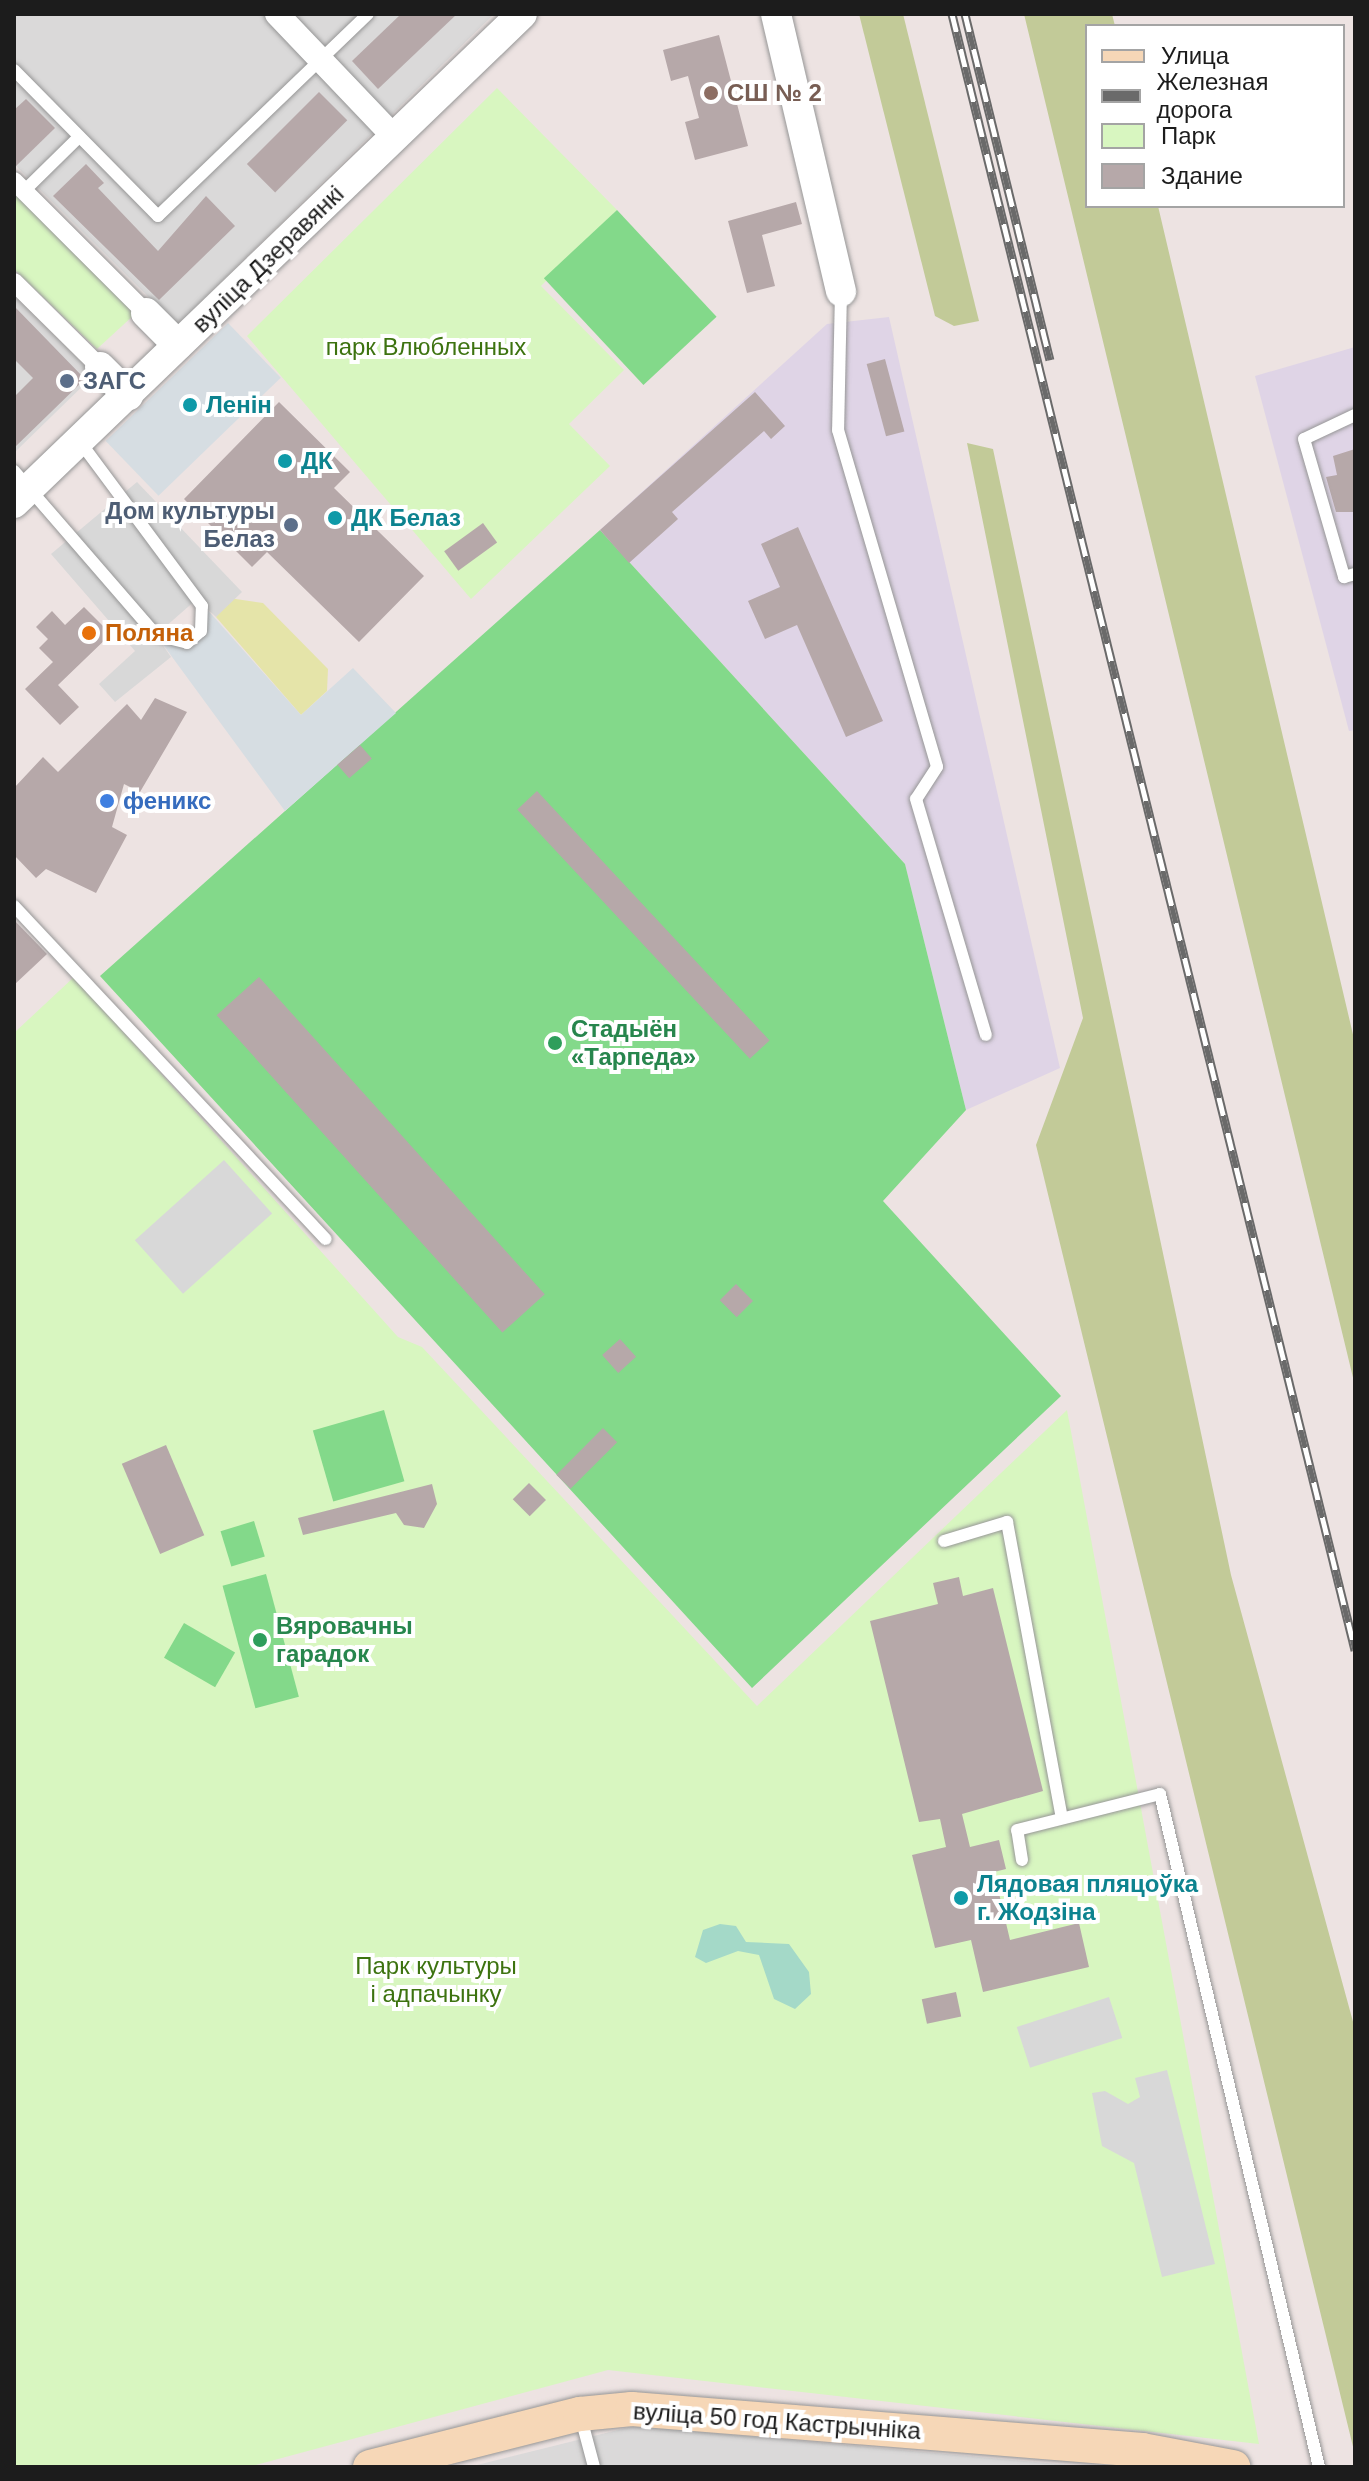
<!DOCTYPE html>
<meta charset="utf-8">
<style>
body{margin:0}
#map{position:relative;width:1369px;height:2481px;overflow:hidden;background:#ede3e2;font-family:Arial,sans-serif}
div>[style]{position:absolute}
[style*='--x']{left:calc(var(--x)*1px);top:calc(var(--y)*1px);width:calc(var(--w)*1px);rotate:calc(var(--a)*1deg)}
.residential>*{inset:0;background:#dad9d9}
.industrial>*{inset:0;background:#dfd4e6}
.grass>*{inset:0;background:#e5e4a9}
.forest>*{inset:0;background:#c2ca98}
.park>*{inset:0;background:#d8f6c0}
.pitch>*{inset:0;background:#83d98a;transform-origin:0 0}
.parking>*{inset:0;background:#d8d8d8;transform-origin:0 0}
.plaza>*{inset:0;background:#d6dde2;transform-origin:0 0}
.water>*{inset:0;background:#a4d9c8}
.building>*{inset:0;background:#b6a8a9;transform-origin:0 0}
.roads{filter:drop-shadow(0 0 2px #969696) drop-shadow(0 0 2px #969696)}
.service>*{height:12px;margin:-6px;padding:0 6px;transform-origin:6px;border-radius:6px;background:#fff}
.pedestrian>*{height:18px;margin:-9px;padding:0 9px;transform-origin:9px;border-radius:9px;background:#fff}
.minor>*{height:24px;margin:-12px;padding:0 12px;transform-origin:12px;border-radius:12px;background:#fff}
.tertiary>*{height:30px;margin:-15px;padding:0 15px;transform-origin:15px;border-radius:15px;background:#fff}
.secondary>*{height:34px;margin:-17px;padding:0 17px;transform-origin:17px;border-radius:17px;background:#f6d7b7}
.rail>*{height:9px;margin-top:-4.5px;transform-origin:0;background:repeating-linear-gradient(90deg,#fff 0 18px,#6a6a6a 0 36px);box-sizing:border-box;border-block:2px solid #6a6a6a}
.dots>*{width:22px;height:22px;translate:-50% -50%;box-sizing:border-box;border:4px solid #fff;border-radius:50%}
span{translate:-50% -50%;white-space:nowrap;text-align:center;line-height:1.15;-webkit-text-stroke:8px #fff;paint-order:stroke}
.education-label{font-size:24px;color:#785e54;font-weight:700}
.left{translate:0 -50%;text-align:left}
.street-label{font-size:24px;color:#1c1c1c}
.park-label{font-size:24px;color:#3d7310}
.service-label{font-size:24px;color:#4e5e75;font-weight:700}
.right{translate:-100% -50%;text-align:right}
.culture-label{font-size:24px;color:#0d838f;font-weight:700}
.food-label{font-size:24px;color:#c56008;font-weight:700}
.shop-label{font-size:24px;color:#366cbe;font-weight:700}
.leisure-label{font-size:24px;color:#27864d;font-weight:700}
.frame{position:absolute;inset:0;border:16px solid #1c1c1c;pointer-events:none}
.legend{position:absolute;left:1085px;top:24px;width:260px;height:184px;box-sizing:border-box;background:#fff;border:2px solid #a4a4a4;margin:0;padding:10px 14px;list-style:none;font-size:24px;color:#1c1c1c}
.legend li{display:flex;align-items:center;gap:16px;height:40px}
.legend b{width:40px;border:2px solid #a4a4a4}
</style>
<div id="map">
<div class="residential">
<div style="clip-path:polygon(14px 14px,494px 14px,177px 325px,14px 164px)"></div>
<div style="clip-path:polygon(14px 296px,94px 375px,14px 453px)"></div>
<div style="clip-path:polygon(634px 2426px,1092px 2467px,469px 2467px)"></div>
</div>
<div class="industrial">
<div style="clip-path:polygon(889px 317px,1060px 1068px,966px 1110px,905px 864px,600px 530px,827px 324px)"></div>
<div style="clip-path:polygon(1355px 347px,1355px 730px,1349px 731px,1255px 376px)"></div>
</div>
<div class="grass">
<div style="clip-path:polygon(229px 598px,263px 603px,328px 669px,327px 691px,301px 715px,216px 617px)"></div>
</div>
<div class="forest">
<div style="clip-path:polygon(859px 14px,903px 14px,979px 321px,954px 326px,935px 316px)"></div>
<div style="clip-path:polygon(1024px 14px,1112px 14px,1115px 26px,1087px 26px,1087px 206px,1158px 206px,1355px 1043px,1355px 1386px)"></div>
<div style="clip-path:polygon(967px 443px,993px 449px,1231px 1575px,1355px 2029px,1355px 2455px,1036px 1145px,1083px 1018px)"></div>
</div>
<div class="park">
<div style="clip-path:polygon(497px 88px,617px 210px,541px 286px,624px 370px,569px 424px,610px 466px,471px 599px,247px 336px)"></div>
<div style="clip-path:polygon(14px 192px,135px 314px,97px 349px,14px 269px)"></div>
<div style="clip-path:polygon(74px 977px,398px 1337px,422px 1347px,757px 1706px,1067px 1410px,1259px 2444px,608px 2370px,248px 2467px,14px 2467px,14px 1033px)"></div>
</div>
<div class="pitch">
<div style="left:617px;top:210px;width:146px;height:100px;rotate:47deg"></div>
<div style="clip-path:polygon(600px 530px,905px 864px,966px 1110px,883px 1201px,1061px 1396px,752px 1688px,100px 976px)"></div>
<div style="left:384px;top:1410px;width:74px;height:74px;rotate:74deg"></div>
<div style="left:254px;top:1521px;width:37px;height:35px;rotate:73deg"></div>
<div style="left:266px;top:1574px;width:127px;height:45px;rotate:75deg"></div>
<div style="left:184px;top:1623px;width:59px;height:40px;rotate:30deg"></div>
</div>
<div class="parking">
<div style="clip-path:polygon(137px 482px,242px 592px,216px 617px,197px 599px,156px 635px,171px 657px,115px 702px,99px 684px,135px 651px,51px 554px)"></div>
<div style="left:224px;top:1160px;width:72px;height:120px;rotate:48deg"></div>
<div style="left:1109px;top:1997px;width:43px;height:97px;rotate:72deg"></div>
<div style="clip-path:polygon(1167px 2070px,1215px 2264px,1162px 2277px,1134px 2163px,1102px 2146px,1092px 2093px,1105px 2091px,1128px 2104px,1140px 2097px,1135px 2078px)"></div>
</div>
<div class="plaza">
<div style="left:228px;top:323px;width:76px;height:170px;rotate:46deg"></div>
<div style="clip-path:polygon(197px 598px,301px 715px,353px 668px,396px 713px,285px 811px,156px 635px,195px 638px)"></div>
</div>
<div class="water">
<div style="clip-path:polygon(720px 1924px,736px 1926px,746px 1942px,789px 1944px,809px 1972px,811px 1994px,795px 2009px,774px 1999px,759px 1955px,738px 1951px,706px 1963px,695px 1957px,703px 1930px)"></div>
</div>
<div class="building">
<div style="clip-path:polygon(401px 14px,457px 14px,378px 89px,352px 61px)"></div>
<div style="clip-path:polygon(719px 35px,748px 146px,695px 160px,685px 122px,699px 118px,688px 76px,671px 81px,663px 50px)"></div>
<div style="left:319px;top:92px;width:40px;height:102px;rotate:45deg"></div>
<div style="clip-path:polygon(26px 99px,55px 128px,14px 168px,14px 110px)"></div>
<div style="clip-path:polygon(86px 164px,104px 183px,98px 188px,158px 251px,206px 196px,235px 226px,159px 300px,53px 196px)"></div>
<div style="clip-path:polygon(796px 202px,802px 224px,762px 235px,775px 286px,747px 293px,728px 221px)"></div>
<div style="clip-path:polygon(14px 306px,85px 379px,14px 448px,14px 397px,33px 378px,14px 359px)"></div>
<div style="left:885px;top:359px;width:75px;height:19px;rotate:75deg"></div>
<div style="clip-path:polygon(755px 392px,785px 426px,771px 439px,764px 431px,672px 512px,678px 519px,629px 563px,600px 530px)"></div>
<div style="clip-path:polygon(279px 402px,350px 472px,334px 488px,424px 576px,359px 642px,267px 552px,252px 567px,184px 499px)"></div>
<div style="clip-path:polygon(1355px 449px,1355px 512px,1336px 512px,1326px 477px,1337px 475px,1333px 456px)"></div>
<div style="left:483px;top:523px;width:24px;height:48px;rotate:54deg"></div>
<div style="clip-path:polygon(798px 527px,883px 721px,846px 737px,797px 625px,765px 639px,748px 601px,780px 587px,761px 544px)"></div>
<div style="clip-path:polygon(84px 607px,111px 634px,58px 685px,79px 707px,60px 725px,25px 689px,53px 662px,39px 648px,48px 639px,36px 627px,52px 611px,65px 625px)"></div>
<div style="clip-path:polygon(155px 698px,187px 712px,140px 792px,124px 784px,112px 827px,127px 835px,96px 893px,46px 869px,36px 878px,14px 855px,14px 788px,43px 757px,58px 772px,127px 704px,141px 720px)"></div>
<div style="left:360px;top:745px;width:18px;height:30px;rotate:49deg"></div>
<div style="left:537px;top:791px;width:341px;height:27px;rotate:47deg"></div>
<div style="clip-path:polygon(14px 920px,47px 954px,14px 985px)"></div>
<div style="left:259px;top:977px;width:427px;height:57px;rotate:48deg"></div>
<div style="left:736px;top:1284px;width:24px;height:23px;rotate:45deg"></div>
<div style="left:620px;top:1339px;width:24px;height:24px;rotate:48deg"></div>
<div style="left:603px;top:1428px;width:20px;height:66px;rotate:45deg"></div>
<div style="left:166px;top:1445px;width:98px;height:48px;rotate:67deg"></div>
<div style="left:529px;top:1483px;width:24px;height:23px;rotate:45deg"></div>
<div style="clip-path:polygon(432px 1484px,437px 1504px,424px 1528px,404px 1525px,396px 1513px,303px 1535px,298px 1518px)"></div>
<div style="clip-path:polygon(959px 1577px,963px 1596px,993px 1588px,1043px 1791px,962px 1814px,970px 1847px,999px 1840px,1006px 1869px,994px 1872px,1010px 1940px,1079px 1923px,1089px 1967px,983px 1992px,971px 1940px,935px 1948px,912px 1855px,946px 1847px,940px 1819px,919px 1822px,870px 1621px,938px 1604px,933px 1583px)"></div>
<div style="left:956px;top:1992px;width:25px;height:35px;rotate:78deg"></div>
</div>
<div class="roads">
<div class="service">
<div style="--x:14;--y:70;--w:205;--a:45.4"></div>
<div style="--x:158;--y:216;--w:291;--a:-43.9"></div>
<div style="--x:24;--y:191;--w:77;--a:-44.5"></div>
<div style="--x:841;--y:291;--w:139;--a:91.2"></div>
<div style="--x:838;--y:430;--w:351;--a:73.6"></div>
<div style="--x:937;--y:767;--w:38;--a:123"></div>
<div style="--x:916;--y:799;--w:246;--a:73.5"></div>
<div style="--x:1355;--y:415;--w:56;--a:154.8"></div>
<div style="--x:1304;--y:439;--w:144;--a:73.8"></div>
<div style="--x:1344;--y:577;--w:11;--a:-15"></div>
<div style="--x:14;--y:471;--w:217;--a:49.1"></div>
<div style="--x:156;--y:635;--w:32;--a:14"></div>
<div style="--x:187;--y:643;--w:18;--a:-41"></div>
<div style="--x:201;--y:631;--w:25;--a:-88"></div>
<div style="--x:202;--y:606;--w:204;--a:-126.6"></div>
<div style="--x:14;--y:906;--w:456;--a:46.9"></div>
<div style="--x:944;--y:1541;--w:66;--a:-16.8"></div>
<div style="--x:1007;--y:1522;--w:301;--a:79.5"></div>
<div style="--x:1022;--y:1860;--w:30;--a:-99"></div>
<div style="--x:1017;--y:1830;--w:147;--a:-14.1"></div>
<div style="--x:1160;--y:1794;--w:692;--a:76.71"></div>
<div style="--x:581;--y:2418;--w:51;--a:75.1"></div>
</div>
<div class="pedestrian">
<div style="--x:14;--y:181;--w:187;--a:45"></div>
<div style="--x:14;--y:282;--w:121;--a:44.7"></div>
</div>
<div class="minor">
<div style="--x:277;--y:14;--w:171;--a:46.4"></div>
</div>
<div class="tertiary">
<div style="--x:776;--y:14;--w:285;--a:76.8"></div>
<div style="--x:146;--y:313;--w:45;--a:45"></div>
<div style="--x:100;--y:367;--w:40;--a:45"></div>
<div style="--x:14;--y:503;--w:705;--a:-43.91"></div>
</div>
<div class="secondary">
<div style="--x:370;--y:2467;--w:217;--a:-14.2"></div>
<div style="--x:580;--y:2414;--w:52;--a:-5.5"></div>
<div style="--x:632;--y:2409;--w:512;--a:4.6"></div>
<div style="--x:1142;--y:2450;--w:93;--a:10.6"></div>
</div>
</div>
<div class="rail">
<div style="--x:952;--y:14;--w:1685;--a:76.16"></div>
<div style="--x:965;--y:14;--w:356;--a:76.2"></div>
</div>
<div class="dots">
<div style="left:711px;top:93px;background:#8d6e63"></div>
<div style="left:67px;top:381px;background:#5c6f8a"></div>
<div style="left:190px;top:405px;background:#0f9aa8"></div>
<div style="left:285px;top:461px;background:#0f9aa8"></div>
<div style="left:335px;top:518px;background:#0f9aa8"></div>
<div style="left:291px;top:525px;background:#5c6f8a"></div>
<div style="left:89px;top:633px;background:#e8710a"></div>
<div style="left:107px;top:801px;background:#3f7fe0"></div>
<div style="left:555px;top:1043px;background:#2e9e5b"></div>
<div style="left:260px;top:1640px;background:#2e9e5b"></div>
<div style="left:961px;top:1898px;background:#0f9aa8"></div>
</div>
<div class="education-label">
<span class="left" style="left:727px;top:93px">СШ № 2</span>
</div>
<div class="street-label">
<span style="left:268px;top:259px;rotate:-44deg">вуліца Дзеравянкі</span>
<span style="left:777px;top:2421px;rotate:4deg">вуліца 50 год Кастрычніка</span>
</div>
<div class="park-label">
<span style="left:426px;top:347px">парк Влюбленных</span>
<span style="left:436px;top:1980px">Парк культуры<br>і адпачынку</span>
</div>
<div class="service-label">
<span class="left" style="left:83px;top:381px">ЗАГС</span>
<span class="right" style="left:275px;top:525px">Дом культуры<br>Белаз</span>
</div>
<div class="culture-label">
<span class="left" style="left:206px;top:405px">Ленін</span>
<span class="left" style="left:301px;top:461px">ДК</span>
<span class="left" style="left:351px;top:518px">ДК Белаз</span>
<span class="left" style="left:977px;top:1898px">Лядовая пляцоўка<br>г. Жодзіна</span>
</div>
<div class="food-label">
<span class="left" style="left:105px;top:633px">Поляна</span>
</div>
<div class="shop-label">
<span class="left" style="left:123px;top:801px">феникс</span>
</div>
<div class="leisure-label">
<span class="left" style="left:571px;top:1043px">Стадыён<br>«Тарпеда»</span>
<span class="left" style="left:276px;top:1640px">Вяровачны<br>гарадок</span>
</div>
<div class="frame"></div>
<ul class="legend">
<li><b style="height:10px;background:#f6d7b7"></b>Улица</li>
<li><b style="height:10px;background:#6a6a6a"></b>Железная дорога</li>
<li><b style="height:22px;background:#d8f6c0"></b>Парк</li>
<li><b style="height:22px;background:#b6a8a9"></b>Здание</li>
</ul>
</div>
